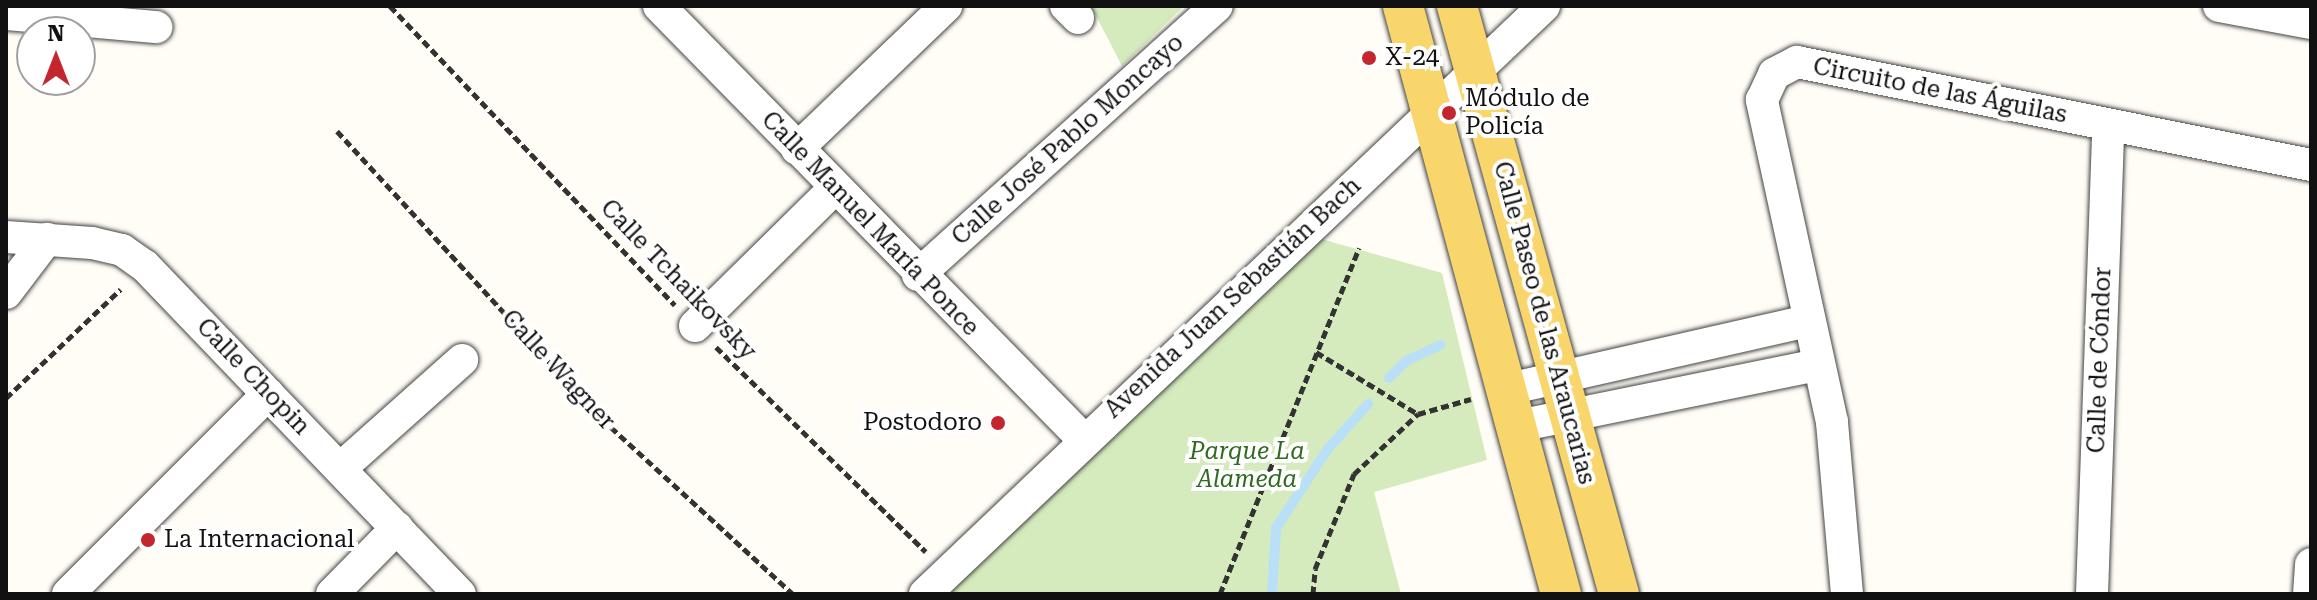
<!DOCTYPE html>
<meta charset="utf-8">
<style>
body{margin:0}
#map{position:relative;width:2317px;height:600px;overflow:hidden;background:#fffdf5;font-family:"Roboto Serif",serif}
div>[style]{position:absolute}
[style*='--x']{left:calc(var(--x)*1px);top:calc(var(--y)*1px);width:calc(var(--w)*1px);rotate:calc(var(--a)*1deg)}
.green>*{inset:0;background:#d5ebbd}
.stream>*{height:10px;margin:-5px;padding:0 5px;transform-origin:5px;border-radius:5px;background:#b9e0f7}
.path>*{height:5px;margin-top:-2.5px;transform-origin:0;background:repeating-linear-gradient(90deg,#333 0 8px,transparent 0 12px)}
.roads{filter:drop-shadow(0 0 2px #444) drop-shadow(0 0 2px #444)}
.minor>*{height:32px;margin:-16px;padding:0 16px;transform-origin:16px;border-radius:16px;background:#fff}
.major>*{height:40px;margin:-20px;padding:0 20px;transform-origin:20px;border-radius:20px;background:#f9d66b}
.dots>*{width:22px;height:22px;translate:-50% -50%;box-sizing:border-box;border:4px solid #fff;border-radius:50%}
span{translate:-50% -50%;white-space:nowrap;text-align:center;line-height:1.15;-webkit-text-stroke:8px #fff;paint-order:stroke}
.poi-label{font-size:24px;color:#111}
.left{translate:0 -50%;text-align:left}
.right{translate:-100% -50%;text-align:right}
.street-label{font-size:24px;color:#111}
.park-label{font-size:24px;color:#2f6b1f;font-style:italic}
.frame{position:absolute;inset:0;border:8px solid #111;pointer-events:none}
.north{position:absolute;left:16px;top:16px;width:80px;height:80px;box-sizing:border-box;background:#fff;border:2px solid #a0a0a0;border-radius:50%;rotate:0deg;font-size:22px;font-weight:700;line-height:32px;text-align:center;color:#111}
.north::after{content:'';display:block;margin:auto;width:28px;height:36px;background:#c4262e;clip-path:polygon(50% 0,100% 100%,50% 72%,0 100%)}
</style>
<div id="map">
<div class="green">
<div style="clip-path:polygon(1091px 6px,1184px 6px,1122px 66px)"></div>
<div style="clip-path:polygon(1307px 235px,1442px 273px,1487px 460px,1374px 492px,1401px 594px,946px 594px)"></div>
</div>
<div class="stream">
<div style="--x:1389;--y:378;--w:24;--a:-45"></div>
<div style="--x:1406;--y:361;--w:38;--a:-25"></div>
<div style="--x:1272;--y:594;--w:66;--a:-86.5"></div>
<div style="--x:1276;--y:528;--w:93;--a:-56.8"></div>
<div style="--x:1327;--y:450;--w:62;--a:-48.3"></div>
</div>
<div class="path">
<div style="--x:390;--y:6;--w:413;--a:46.4"></div>
<div style="--x:337;--y:131;--w:391;--a:47.4"></div>
<div style="--x:602;--y:419;--w:259;--a:42.5"></div>
<div style="--x:716;--y:347;--w:293;--a:44.3"></div>
<div style="--x:1316;--y:352;--w:119;--a:31.3"></div>
<div style="--x:6;--y:398;--w:158;--a:-43.5"></div>
<div style="--x:1220;--y:594;--w:373;--a:-68.1"></div>
<div style="--x:1313;--y:594;--w:25;--a:-85"></div>
<div style="--x:1315;--y:569;--w:103;--a:-67.7"></div>
<div style="--x:1354;--y:474;--w:88;--a:-43.2"></div>
<div style="--x:1418;--y:414;--w:55;--a:-15.8"></div>
</div>
<div class="roads">
<div class="minor">
<div style="--x:659;--y:6;--w:606;--a:45.6"></div>
<div style="--x:1066;--y:6;--w:17;--a:45"></div>
<div style="--x:2219;--y:6;--w:94;--a:10.5"></div>
<div style="--x:6;--y:14;--w:151;--a:5"></div>
<div style="--x:797;--y:149;--w:207;--a:-43.8"></div>
<div style="--x:6;--y:237;--w:86;--a:4"></div>
<div style="--x:92;--y:243;--w:31;--a:13"></div>
<div style="--x:122;--y:250;--w:28;--a:35"></div>
<div style="--x:145;--y:266;--w:455;--a:46.2"></div>
<div style="--x:918;--y:275;--w:402;--a:-42"></div>
<div style="--x:6;--y:293;--w:68;--a:-52.8"></div>
<div style="--x:695;--y:326;--w:197;--a:-44.6"></div>
<div style="--x:1504;--y:390;--w:312;--a:-12.8"></div>
<div style="--x:1513;--y:427;--w:310;--a:-11.5"></div>
<div style="--x:342;--y:467;--w:161;--a:-41.7"></div>
<div style="--x:68;--y:594;--w:283;--a:-45"></div>
<div style="--x:332;--y:594;--w:93;--a:-45.4"></div>
<div style="--x:925;--y:594;--w:854;--a:-43.53"></div>
<div style="--x:1847;--y:594;--w:173;--a:-95"></div>
<div style="--x:1832;--y:422;--w:330;--a:-102.3"></div>
<div style="--x:1762;--y:100;--w:29;--a:-65"></div>
<div style="--x:1774;--y:74;--w:26;--a:-28"></div>
<div style="--x:1797;--y:62;--w:524;--a:11.33"></div>
<div style="--x:2092;--y:594;--w:469;--a:-88"></div>
<div style="--x:2309;--y:594;--w:30;--a:-86"></div>
</div>
<div class="major">
<div style="--x:1403;--y:6;--w:609;--a:74.96"></div>
<div style="--x:1457;--y:6;--w:610;--a:74.6"></div>
</div>
</div>
<div class="dots">
<div style="left:1369px;top:58px;background:#c4262e"></div>
<div style="left:1449px;top:113px;background:#c4262e"></div>
<div style="left:998px;top:423px;background:#c4262e"></div>
<div style="left:148px;top:540px;background:#c4262e"></div>
</div>
<div class="poi-label">
<span class="left" style="left:1385px;top:58px">X-24</span>
<span class="left" style="left:1465px;top:113px">Módulo de<br>Policía</span>
<span class="right" style="left:982px;top:423px">Postodoro</span>
<span class="left" style="left:164px;top:540px">La Internacional</span>
</div>
<div class="street-label">
<span style="left:1940px;top:91px;rotate:11deg">Circuito de las Águilas</span>
<span style="left:1068px;top:140px;rotate:-42deg">Calle José Pablo Moncayo</span>
<span style="left:870px;top:224px;rotate:46deg">Calle Manuel María Ponce</span>
<span style="left:678px;top:280px;rotate:46deg">Calle Tchaikovsky</span>
<span style="left:1233px;top:298px;rotate:-43deg">Avenida Juan Sebastián Bach</span>
<span style="left:1544px;top:323px;rotate:75deg">Calle Paseo de las Araucarias</span>
<span style="left:2100px;top:360px;rotate:-88deg">Calle de Cóndor</span>
<span style="left:558px;top:370px;rotate:47deg">Calle Wagner</span>
<span style="left:253px;top:377px;rotate:46deg">Calle Chopin</span>
</div>
<div class="park-label">
<span style="left:1247px;top:466px">Parque La<br>Alameda</span>
</div>
<div class="frame"></div>
<div class="north">N</div>
</div>
